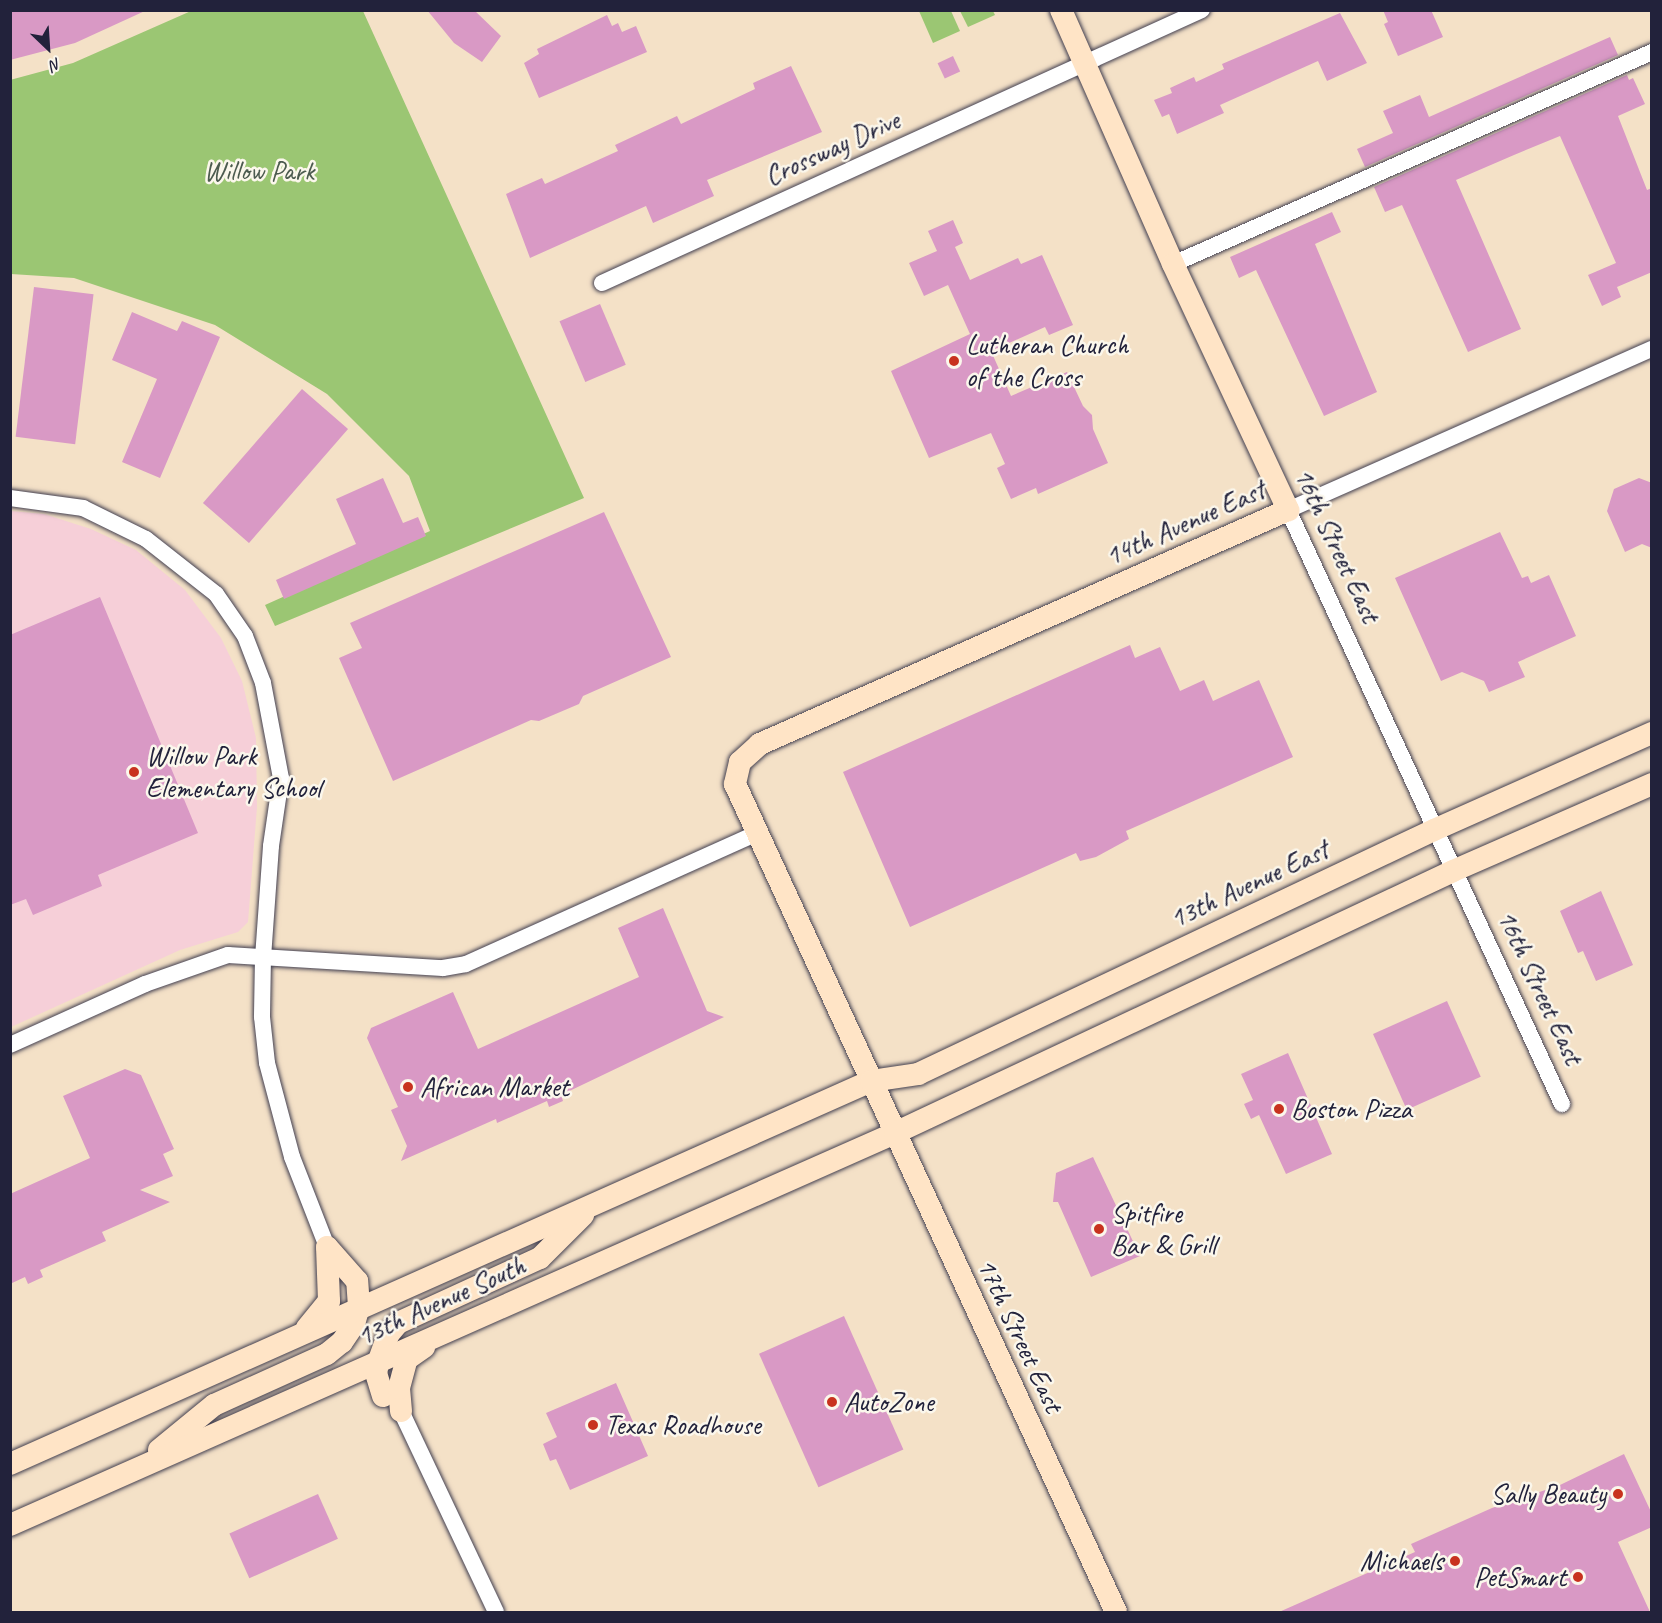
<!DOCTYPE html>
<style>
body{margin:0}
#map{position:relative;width:1662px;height:1623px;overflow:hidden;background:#f4e1c7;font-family:Caveat,sans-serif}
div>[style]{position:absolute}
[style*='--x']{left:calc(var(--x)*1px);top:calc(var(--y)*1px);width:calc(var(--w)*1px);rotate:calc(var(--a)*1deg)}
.built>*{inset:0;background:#f6cfd8}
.green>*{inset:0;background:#9bc673}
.building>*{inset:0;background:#d999c5;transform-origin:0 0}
.roads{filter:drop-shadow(0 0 2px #423f50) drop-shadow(0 0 2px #423f50)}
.street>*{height:16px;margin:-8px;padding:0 8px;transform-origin:8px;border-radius:8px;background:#fff}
.secondary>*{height:22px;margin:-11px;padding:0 11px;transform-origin:11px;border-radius:11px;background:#ffe4c6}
.dots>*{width:16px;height:16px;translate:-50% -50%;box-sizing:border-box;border:3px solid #fbf7ec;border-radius:50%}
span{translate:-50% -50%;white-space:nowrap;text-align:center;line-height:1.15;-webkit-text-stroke:5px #fbf7ec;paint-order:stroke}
.street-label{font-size:28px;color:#22223b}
.park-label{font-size:28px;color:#4c5b4f}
.poi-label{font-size:28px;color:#22223b}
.left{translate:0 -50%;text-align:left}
.right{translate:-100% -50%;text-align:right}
.frame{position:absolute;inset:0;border:12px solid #22223b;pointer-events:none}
.north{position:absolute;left:18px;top:18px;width:60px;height:60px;-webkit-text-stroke:4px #fbf7ec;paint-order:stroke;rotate:155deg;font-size:16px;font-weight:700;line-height:24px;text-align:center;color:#22223b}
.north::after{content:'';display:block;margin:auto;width:21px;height:27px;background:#22223b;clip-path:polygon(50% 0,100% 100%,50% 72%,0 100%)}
</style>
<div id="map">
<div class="built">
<div style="clip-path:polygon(11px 511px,44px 514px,91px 529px,136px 550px,185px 590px,221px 638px,242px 681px,256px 738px,257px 807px,248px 922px,238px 932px,180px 950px,11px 1027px)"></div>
</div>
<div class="green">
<div style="clip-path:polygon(191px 11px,363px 11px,584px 498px,275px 626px,265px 605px,430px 531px,409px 476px,327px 394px,215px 325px,74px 278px,11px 274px,10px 80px,73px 63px)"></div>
<div style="clip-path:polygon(919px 11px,951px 11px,960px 31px,933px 43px)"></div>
<div style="clip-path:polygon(960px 11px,993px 11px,995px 15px,968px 27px)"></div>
</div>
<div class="building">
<div style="clip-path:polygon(10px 10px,147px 10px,75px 43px,10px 60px)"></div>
<div style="clip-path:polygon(427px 10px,474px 10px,501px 36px,482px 62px,454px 43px)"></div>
<div style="clip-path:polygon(1383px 10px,1431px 10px,1443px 37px,1398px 56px,1384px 24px,1388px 22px)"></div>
<div style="clip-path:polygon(1340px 13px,1367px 63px,1327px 81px,1318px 61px,1220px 105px,1224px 113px,1177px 134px,1169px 114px,1162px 117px,1154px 100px,1172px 93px,1170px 88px,1194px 77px,1196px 82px,1224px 69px,1222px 64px)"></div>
<div style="clip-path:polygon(607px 15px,612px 26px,618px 23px,622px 32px,636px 26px,647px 52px,539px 98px,524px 63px,539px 54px,537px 49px)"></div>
<div style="clip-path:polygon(1610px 37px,1618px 55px,1365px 167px,1357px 149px,1393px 133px,1383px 111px,1420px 95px,1429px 117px)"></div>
<div style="left:953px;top:56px;width:17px;height:17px;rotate:65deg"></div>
<div style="clip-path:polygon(791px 66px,822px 132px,707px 180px,714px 196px,653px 223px,646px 206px,530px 258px,506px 194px,542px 178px,545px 184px,618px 151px,615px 145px,677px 116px,681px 124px,755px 89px,753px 83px)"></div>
<div style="clip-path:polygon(1627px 75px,1629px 80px,1633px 78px,1645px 104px,1618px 116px,1647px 190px,1652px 188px,1652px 272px,1617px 287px,1621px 297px,1602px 306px,1588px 275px,1616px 263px,1560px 136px,1514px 155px,1456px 180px,1521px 329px,1468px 352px,1402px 205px,1385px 212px,1374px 187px)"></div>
<div style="clip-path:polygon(1332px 212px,1341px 232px,1315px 244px,1377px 392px,1324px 416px,1256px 270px,1239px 278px,1230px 257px)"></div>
<div style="clip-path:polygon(953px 220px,963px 243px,955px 247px,970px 280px,1018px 258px,1021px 264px,1042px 255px,1073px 325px,1049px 335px,1045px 327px,991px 351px,1011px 396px,1067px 372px,1083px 406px,1092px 415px,1093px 429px,1108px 463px,1038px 494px,1036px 488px,1011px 499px,997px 468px,1005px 464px,991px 433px,929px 458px,891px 371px,970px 334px,948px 285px,924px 296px,909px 263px,937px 251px,928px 231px)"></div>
<div style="left:34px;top:287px;width:60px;height:151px;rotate:7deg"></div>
<div style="left:600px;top:304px;width:66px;height:44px;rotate:67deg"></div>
<div style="clip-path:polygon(132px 312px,177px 331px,182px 321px,220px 337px,160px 478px,122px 462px,157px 379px,112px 360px)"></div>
<div style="left:302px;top:389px;width:61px;height:151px;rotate:41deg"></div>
<div style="clip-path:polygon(383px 478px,403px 523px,418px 517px,426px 536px,284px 599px,276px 580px,356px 544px,336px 499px)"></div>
<div style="clip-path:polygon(1639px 478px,1652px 483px,1652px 548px,1642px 544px,1625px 552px,1607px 511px,1614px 489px)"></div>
<div style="clip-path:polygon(604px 512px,671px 657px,583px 696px,579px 704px,539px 721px,531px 720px,393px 781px,339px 658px,362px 648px,350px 623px)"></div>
<div style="clip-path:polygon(1500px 532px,1522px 578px,1528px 576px,1531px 583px,1549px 575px,1576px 636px,1518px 662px,1525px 677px,1489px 692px,1484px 681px,1462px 672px,1441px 681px,1395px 578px)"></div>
<div style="clip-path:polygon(100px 597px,198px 833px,98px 875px,102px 886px,33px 915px,26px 899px,10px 905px,10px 635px)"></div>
<div style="clip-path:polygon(1130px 645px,1135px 658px,1160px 647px,1180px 691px,1204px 680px,1213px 701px,1259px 680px,1293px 757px,1126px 831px,1129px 839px,1096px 857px,1080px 861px,1076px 853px,910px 927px,843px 772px)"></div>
<div style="clip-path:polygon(1601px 891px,1633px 965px,1596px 981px,1583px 951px,1578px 953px,1560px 911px)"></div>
<div style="clip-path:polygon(663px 908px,707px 1011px,724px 1017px,561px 1095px,563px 1101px,549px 1107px,547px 1101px,497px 1123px,496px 1119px,401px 1161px,407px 1146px,391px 1110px,398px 1107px,367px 1038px,371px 1028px,453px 992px,478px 1049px,639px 977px,618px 928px)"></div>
<div style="left:1447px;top:1001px;width:83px;height:81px;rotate:66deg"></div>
<div style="clip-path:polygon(1288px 1053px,1332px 1154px,1286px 1174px,1259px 1115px,1251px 1119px,1244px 1104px,1253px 1100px,1241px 1074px)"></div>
<div style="clip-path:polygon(125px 1069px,141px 1075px,174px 1149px,163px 1154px,173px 1176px,140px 1190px,170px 1202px,102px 1232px,106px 1241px,40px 1270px,43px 1277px,28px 1284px,25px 1277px,10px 1284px,10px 1194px,90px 1158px,63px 1096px)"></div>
<div style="clip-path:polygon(1093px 1157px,1140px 1256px,1091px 1277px,1058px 1202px,1053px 1202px,1056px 1173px)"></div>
<div style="left:844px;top:1316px;width:146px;height:93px;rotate:66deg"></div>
<div style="clip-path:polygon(616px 1383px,648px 1456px,570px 1490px,556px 1459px,550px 1461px,543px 1444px,557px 1437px,546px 1413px)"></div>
<div style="clip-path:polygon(1624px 1454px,1652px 1514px,1652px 1527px,1618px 1542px,1650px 1612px,1279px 1612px,1415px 1552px,1411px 1544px,1492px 1508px,1560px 1485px)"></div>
<div style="left:318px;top:1494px;width:49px;height:97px;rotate:66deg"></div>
</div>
<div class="roads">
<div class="street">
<div style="--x:1173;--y:264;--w:524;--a:-23.87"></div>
<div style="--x:602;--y:283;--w:659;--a:-24.47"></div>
<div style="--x:10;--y:498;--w:74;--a:7.8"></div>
<div style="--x:83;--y:508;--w:70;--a:26.2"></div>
<div style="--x:146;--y:539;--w:89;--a:38.2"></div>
<div style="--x:216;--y:594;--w:51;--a:55.4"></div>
<div style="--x:245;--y:636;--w:50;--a:69"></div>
<div style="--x:263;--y:683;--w:97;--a:79.3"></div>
<div style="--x:281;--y:778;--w:69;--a:98.4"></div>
<div style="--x:271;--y:846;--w:111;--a:94.1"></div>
<div style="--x:263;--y:957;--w:60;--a:91"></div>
<div style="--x:262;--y:1017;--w:46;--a:83.8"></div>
<div style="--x:267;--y:1063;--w:97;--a:75.1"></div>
<div style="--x:292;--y:1157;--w:97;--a:68.7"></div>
<div style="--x:10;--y:1045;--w:148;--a:-24.3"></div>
<div style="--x:145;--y:984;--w:88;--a:-19.3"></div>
<div style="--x:228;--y:955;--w:215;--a:3.5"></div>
<div style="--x:443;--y:968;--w:23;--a:-10"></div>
<div style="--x:466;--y:964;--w:317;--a:-24.2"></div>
<div style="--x:1562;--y:1104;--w:654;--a:-114.76"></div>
<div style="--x:1288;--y:510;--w:398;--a:-23.9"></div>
<div style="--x:401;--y:1411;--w:222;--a:64.7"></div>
</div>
<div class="secondary">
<div style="--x:1061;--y:10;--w:278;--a:66.2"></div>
<div style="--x:1173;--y:264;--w:272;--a:64.9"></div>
<div style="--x:1288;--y:510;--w:578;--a:156.1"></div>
<div style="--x:760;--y:744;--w:27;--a:138"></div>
<div style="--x:740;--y:762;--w:23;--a:103"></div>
<div style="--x:735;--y:784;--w:911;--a:65.29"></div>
<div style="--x:307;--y:1328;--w:35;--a:-51"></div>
<div style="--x:329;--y:1301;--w:54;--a:-92.1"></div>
<div style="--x:383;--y:1396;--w:24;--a:-107"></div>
<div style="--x:376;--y:1373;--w:13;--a:-77"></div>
<div style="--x:379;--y:1360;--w:27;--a:-70"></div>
<div style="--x:388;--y:1335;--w:16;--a:-50"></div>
<div style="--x:398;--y:1323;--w:156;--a:-24.6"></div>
<div style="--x:540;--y:1258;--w:61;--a:-45"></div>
<div style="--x:401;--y:1411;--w:23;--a:-95"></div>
<div style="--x:399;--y:1388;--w:30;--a:-75"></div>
<div style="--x:407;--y:1359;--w:21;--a:-35"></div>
<div style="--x:159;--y:1450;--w:71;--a:-39.3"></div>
<div style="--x:214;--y:1405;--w:124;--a:-24.3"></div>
<div style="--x:327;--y:1354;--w:19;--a:-39"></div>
<div style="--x:342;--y:1342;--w:22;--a:-56"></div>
<div style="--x:354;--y:1324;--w:18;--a:-74"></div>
<div style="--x:359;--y:1307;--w:26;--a:-94"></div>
<div style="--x:357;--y:1281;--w:45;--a:-131.4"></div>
<div style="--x:10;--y:1464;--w:942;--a:-23.98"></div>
<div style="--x:871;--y:1081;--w:48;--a:-8.5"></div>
<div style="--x:918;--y:1074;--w:571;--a:-25.31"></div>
<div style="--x:1434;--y:830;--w:239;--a:-24"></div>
<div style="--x:10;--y:1525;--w:968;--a:-23.89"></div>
<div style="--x:895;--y:1133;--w:616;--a:-25.15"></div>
<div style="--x:1453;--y:871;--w:217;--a:-23.6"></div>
</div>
</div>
<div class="dots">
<div style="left:954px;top:361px;background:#c8321e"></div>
<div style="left:134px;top:772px;background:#c8321e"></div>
<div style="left:408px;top:1087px;background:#c8321e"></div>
<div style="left:1279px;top:1109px;background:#c8321e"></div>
<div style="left:1099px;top:1229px;background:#c8321e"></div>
<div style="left:832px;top:1402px;background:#c8321e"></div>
<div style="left:593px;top:1425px;background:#c8321e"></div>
<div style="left:1618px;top:1494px;background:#c8321e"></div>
<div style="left:1455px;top:1561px;background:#c8321e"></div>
<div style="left:1578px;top:1577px;background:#c8321e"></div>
</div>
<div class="street-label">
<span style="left:832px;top:148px;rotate:-24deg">Crossway Drive</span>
<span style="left:1185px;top:523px;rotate:-24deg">14th Avenue East</span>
<span style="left:1337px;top:545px;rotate:65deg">16th Street East</span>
<span style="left:1249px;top:884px;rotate:-25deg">13th Avenue East</span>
<span style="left:1540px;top:987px;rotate:65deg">16th Street East</span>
<span style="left:441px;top:1301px;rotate:-24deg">13th Avenue South</span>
<span style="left:1020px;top:1335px;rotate:65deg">17th Street East</span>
</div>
<div class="park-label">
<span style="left:259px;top:171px">Willow Park</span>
</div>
<div class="poi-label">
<span class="left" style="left:966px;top:361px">Lutheran Church<br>of the Cross</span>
<span class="left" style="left:146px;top:772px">Willow Park<br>Elementary School</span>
<span class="left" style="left:420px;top:1087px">African Market</span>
<span class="left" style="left:1291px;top:1109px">Boston Pizza</span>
<span class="left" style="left:1111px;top:1229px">Spitfire<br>Bar &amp; Grill</span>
<span class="left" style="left:844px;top:1402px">AutoZone</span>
<span class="left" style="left:605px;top:1425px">Texas Roadhouse</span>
<span class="right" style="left:1606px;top:1494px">Sally Beauty</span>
<span class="right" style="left:1443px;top:1561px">Michaels</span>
<span class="right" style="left:1566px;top:1577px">PetSmart</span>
</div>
<div class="frame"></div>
<div class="north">N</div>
</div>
